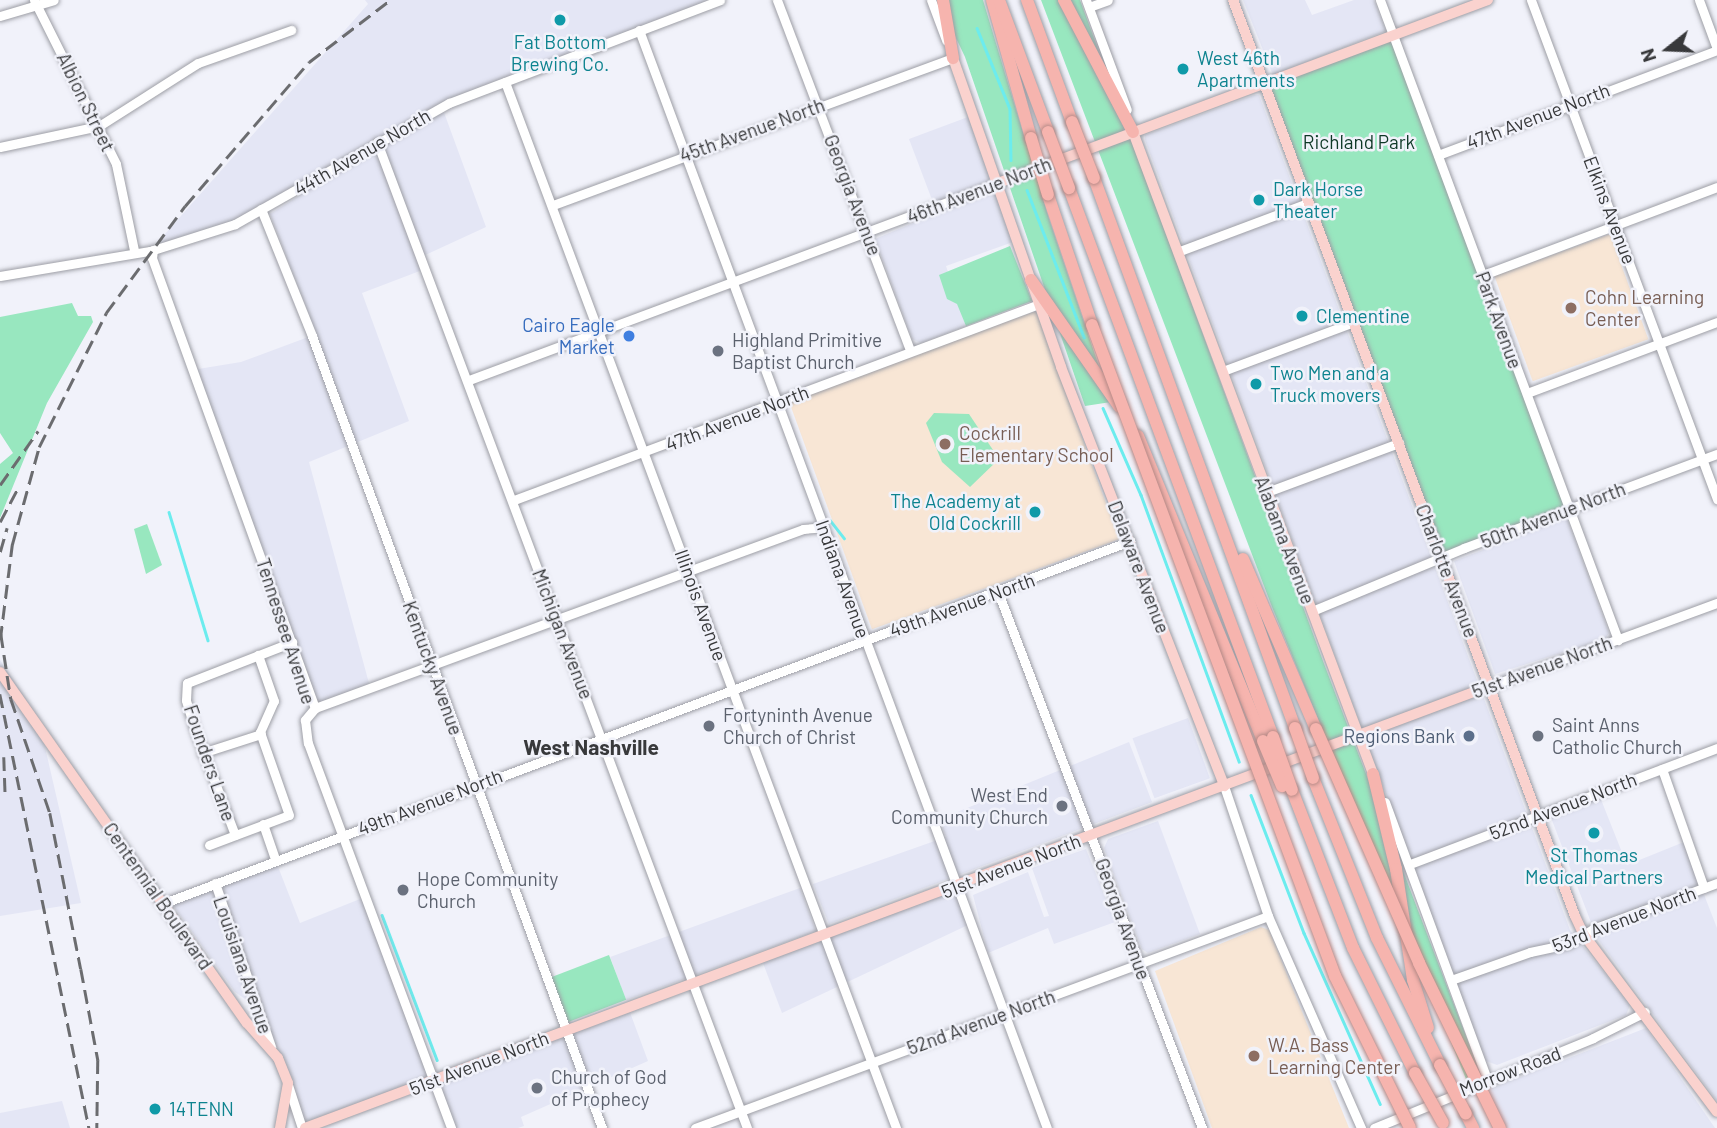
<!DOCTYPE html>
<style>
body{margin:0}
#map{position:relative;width:1717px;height:1128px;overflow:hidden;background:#f1f2fa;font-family:Barlow,sans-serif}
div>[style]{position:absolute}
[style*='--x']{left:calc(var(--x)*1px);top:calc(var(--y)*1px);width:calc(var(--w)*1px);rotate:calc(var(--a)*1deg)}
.built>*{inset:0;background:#e4e6f5;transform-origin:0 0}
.education>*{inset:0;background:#f8e6d5;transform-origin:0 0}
.green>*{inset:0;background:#98e7bf;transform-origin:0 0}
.stream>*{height:2.5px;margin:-1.25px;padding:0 1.25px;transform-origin:1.25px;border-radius:1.25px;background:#6cecee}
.roads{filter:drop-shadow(0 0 2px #9d9ea5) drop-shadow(0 0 2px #9d9ea5)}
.minor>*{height:9px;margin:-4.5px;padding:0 4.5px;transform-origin:4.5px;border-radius:4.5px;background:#fff}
.major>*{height:10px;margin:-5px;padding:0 5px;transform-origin:5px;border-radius:5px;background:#fad2ce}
.highway>*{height:12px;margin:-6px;padding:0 6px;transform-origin:6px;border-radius:6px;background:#f6b4ae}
.rail>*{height:2.5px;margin-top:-1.25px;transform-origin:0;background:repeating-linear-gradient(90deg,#6b6c6f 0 14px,transparent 0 21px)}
.bridges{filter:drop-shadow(0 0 2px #b48986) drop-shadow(0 0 2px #b48986)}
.highway-bridge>*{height:12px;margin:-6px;padding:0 6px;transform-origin:6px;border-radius:6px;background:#f6b4ae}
.dots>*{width:19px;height:19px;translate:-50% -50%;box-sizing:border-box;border:4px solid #f1f2fa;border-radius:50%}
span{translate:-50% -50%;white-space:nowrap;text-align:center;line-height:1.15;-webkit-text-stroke:5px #f1f2fa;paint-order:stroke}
.culture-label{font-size:19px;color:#0d838f}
.left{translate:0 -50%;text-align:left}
.right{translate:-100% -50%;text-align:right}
.street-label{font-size:19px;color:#38393b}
.park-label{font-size:19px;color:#0e3826}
.education-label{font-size:19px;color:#785e54}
.shop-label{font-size:19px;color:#366cbe}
.worship-label{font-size:19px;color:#5b616d}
.service-label{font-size:19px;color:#4e5e75}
.neighbourhood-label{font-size:21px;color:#38393b;font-weight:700}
.north{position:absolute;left:1633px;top:14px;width:70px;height:70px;-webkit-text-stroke:5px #f1f2fa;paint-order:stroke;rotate:252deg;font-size:19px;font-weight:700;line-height:28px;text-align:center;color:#38393b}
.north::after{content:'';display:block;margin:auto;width:24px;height:32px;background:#38393b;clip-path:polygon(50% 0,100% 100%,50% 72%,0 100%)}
</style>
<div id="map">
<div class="built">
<div style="clip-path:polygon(365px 0,707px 0,708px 4px,442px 107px,486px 227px,421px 257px,425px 269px,362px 293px,409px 421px,309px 462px,370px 687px,315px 708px,192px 370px,241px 362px,311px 336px,309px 315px,270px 214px,420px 120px,235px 224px,150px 251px,368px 4px)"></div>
<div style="clip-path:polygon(1243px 0,1305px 0,1312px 15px,1354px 0,1374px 0,1386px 31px,1273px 75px)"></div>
<div style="clip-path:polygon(1254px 95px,1259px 95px,1570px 930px,1630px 1005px,1626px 1015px,1497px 1065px,1486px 1061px,1476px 1038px,1145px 140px,1145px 135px)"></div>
<div style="clip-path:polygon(968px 117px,1013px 242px,946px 266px,966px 326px,921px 343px,912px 339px,875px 239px,937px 213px,909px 139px)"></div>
<div style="clip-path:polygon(1567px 518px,1609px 633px,1605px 639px,1495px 674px,1454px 561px)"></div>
<div style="clip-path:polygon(0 660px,38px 717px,81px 903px,0 916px)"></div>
<div style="left:1188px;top:718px;width:64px;height:59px;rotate:70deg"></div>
<div style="clip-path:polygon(1129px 742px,1152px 802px,829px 924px,813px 884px,946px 837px,940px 819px)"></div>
<div style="clip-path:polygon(1600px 797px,1627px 865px,1684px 842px,1700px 885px,1592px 925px,1550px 815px)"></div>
<div style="clip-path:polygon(1158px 821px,1200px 934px,1148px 953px,1142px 949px,1104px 848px,1108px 839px)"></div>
<div style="clip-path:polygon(1086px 849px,1115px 922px,1054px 944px,1048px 928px,988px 953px,973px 895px,1028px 872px,1044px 917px,1049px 916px,1032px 868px)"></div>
<div style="clip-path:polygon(275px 859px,300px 923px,365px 897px,433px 1081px,628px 1007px,648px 1061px,521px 1117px,524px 1126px,518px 1128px,451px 1128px,433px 1081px,302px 1126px,254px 1005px,235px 992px,173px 905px)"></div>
<div style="clip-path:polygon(956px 887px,970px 924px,782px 1013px,761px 958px)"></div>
<div style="left:800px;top:888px;width:46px;height:202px;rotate:70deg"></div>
<div style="clip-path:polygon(1703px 892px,1717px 928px,1717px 1101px,1597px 938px,1597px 933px)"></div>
<div style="clip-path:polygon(1646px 1028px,1715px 1128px,1507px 1128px,1487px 1090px)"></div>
<div style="clip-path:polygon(62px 1101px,70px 1128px,0 1128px,0 1113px)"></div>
</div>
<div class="education">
<div style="left:1610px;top:234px;width:112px;height:123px;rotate:70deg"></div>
<div style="left:1036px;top:311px;width:243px;height:263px;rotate:70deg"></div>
<div style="clip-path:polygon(1261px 927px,1269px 930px,1349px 1128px,1212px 1128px,1155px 971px)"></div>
</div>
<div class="green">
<div style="clip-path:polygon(938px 0,983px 0,1049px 219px,1111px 402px,1085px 406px,965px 57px)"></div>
<div style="clip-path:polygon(1041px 0,1080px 0,1323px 661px,1477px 1065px,1466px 1079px,1272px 607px)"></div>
<div style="left:1394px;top:36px;width:504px;height:139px;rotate:70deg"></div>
<div style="clip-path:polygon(1010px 246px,1032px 301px,966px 326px,957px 304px,947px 299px,939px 275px)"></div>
<div style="clip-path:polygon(72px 303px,78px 316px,91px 316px,93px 322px,47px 403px,0 518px,0 464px,13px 453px,0 433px,0 317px)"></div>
<div style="clip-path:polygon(934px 413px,969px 414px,999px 459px,970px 487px,942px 462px,926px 423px)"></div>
<div style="clip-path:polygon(147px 524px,162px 565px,146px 574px,134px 529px)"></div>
<div style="left:609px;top:955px;width:48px;height:62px;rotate:69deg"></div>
</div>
<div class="stream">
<div style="--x:977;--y:28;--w:87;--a:67.8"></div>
<div style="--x:1010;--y:109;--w:51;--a:88.9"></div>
<div style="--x:1027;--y:190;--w:158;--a:68.8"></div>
<div style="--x:1103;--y:408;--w:95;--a:66.4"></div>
<div style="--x:1141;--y:495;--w:284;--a:69.8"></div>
<div style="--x:169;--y:512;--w:134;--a:73.1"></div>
<div style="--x:830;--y:520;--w:23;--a:52"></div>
<div style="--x:1251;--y:795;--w:148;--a:69"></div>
<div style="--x:1304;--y:933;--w:187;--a:66"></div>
<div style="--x:382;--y:915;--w:155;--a:69.2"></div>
</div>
<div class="roads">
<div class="minor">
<div style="--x:34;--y:0;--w:183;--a:63.4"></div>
<div style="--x:116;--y:164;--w:88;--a:78.2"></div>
<div style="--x:777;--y:0;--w:375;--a:69.2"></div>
<div style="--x:931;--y:0;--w:43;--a:69.4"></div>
<div style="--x:1086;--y:0;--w:117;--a:69.6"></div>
<div style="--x:1380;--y:0;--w:683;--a:69.6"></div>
<div style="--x:1531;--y:0;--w:533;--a:69.56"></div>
<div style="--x:1699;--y:0;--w:52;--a:69.8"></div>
<div style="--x:1089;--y:7;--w:20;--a:-20"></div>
<div style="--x:0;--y:16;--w:56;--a:-16.5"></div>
<div style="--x:639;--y:30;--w:1171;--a:69.62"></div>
<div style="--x:505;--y:82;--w:1117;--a:69.5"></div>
<div style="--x:377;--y:142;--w:1053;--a:69.43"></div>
<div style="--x:0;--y:147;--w:101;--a:-12"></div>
<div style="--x:99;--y:126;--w:117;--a:-32.5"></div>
<div style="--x:198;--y:63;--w:99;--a:-19.5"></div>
<div style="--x:1438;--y:155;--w:298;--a:-20.6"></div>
<div style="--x:553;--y:205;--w:426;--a:-20.2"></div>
<div style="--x:953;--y:58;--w:5;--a:-112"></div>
<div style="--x:261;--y:209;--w:137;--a:68.1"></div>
<div style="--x:312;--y:336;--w:843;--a:69.89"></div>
<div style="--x:153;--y:250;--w:8;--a:97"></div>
<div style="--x:152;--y:258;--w:479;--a:70.1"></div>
<div style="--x:1180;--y:251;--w:137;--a:-20.6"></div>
<div style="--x:1483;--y:275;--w:250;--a:-20.6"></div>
<div style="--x:0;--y:276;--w:152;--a:-9.5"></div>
<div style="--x:150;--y:251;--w:89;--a:-17.6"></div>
<div style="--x:235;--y:224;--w:246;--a:-29.5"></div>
<div style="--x:449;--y:103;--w:290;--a:-20.8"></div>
<div style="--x:1223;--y:371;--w:140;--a:-20.5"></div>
<div style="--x:469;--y:380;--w:564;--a:-20.43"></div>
<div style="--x:1527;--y:393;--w:203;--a:-20.5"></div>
<div style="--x:1267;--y:492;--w:141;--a:-20.4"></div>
<div style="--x:514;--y:500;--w:560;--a:-20.47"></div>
<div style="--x:998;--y:592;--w:574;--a:69.16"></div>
<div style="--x:1312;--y:611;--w:165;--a:-22.5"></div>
<div style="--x:1464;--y:548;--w:270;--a:-20.4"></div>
<div style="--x:1490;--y:686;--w:242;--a:-20.1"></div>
<div style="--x:315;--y:708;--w:520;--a:-20.14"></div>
<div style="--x:803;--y:529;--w:21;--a:-5"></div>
<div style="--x:315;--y:708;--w:16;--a:130"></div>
<div style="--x:305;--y:720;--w:23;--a:83"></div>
<div style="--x:308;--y:743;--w:411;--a:69.6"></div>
<div style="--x:202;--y:753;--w:62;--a:-17.9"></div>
<div style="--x:1662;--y:769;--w:126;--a:70.6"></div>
<div style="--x:1224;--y:786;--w:137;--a:71.3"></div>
<div style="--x:1268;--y:916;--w:232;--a:66.3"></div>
<div style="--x:1385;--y:802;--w:295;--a:69.8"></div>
<div style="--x:263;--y:824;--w:37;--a:71"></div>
<div style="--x:235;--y:835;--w:112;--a:-110.9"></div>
<div style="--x:195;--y:730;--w:31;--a:-107"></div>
<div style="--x:186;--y:700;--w:17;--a:-87"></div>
<div style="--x:187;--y:683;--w:113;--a:-21.3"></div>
<div style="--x:209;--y:845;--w:85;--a:-20.6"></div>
<div style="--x:289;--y:815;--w:88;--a:-109.3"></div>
<div style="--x:260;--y:732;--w:34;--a:-66"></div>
<div style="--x:274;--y:701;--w:49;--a:-109.2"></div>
<div style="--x:1410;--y:864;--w:328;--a:-20.7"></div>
<div style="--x:215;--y:883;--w:173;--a:71.1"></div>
<div style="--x:164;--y:903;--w:1032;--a:-20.54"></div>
<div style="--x:1451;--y:980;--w:84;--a:-19.5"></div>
<div style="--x:1530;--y:952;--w:39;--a:-12"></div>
<div style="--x:1568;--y:944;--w:29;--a:-31"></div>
<div style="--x:1593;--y:929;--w:132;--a:-20.4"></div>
<div style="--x:288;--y:1085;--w:45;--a:72"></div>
<div style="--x:695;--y:1128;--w:611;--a:-20.3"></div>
<div style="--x:1374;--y:1128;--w:237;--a:-22.3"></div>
<div style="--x:1593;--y:1038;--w:58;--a:-26.6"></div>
</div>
<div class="major">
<div style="--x:1233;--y:0;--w:978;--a:69.53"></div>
<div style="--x:1575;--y:916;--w:21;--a:65"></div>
<div style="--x:1584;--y:935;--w:221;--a:53.1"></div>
<div style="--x:953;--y:58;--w:327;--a:70.7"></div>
<div style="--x:1061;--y:367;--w:450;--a:68.7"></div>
<div style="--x:1133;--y:132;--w:685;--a:69.5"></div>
<div style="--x:998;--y:183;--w:523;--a:-20.48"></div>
<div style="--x:0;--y:672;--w:429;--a:54.9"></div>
<div style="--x:247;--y:1023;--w:47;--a:48.5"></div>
<div style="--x:278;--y:1058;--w:27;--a:68"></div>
<div style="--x:288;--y:1083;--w:46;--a:100.1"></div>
<div style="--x:305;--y:1128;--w:1265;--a:-20.46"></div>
</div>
<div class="highway">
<div style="--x:943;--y:0;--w:59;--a:80.2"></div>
<div style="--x:992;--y:0;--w:143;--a:74.2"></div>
<div style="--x:999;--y:0;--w:141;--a:69.6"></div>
<div style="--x:1027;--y:0;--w:130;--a:69.8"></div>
<div style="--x:1064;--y:0;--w:149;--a:62.4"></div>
<div style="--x:1094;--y:178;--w:586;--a:69.92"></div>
<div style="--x:1069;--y:188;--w:586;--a:69.62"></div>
<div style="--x:1048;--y:195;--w:137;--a:71.3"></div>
<div style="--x:1031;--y:280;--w:154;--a:55.1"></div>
<div style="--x:1138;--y:436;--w:330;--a:67.7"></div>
<div style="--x:1243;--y:559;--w:185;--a:66.8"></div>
<div style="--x:1373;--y:774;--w:98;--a:76.4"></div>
<div style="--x:1396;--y:869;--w:112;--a:81.3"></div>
<div style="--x:1413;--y:980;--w:50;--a:72.6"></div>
<div style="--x:1313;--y:778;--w:172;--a:68.2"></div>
<div style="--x:1377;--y:938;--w:142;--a:63.6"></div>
<div style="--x:1292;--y:790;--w:169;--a:68.9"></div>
<div style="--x:1353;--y:948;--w:140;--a:63.6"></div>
<div style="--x:1466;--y:1114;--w:16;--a:63"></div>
</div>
</div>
<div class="rail">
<div style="--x:0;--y:485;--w:66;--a:-54.9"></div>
<div style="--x:0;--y:522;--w:41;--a:-62.2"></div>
<div style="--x:0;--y:552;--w:25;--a:-74"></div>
<div style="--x:1;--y:634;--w:66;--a:81.3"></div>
<div style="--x:11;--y:699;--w:120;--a:71.1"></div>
<div style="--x:50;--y:813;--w:159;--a:78.8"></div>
<div style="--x:81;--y:969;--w:93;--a:79.4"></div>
<div style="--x:98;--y:1060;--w:68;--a:90.8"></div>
<div style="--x:0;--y:640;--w:96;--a:-82.8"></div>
<div style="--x:12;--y:545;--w:102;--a:-74.6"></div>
<div style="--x:39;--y:447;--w:150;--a:-63.4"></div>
<div style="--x:106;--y:313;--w:133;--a:-53.6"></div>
<div style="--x:185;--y:206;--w:190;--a:-49.3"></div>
<div style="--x:309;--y:62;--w:102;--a:-37.4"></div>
<div style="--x:0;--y:694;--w:443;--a:78.4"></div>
<div style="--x:4;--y:757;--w:35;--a:88"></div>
</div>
<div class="bridges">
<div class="highway-bridge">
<div style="--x:1072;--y:122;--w:60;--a:68.6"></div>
<div style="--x:1048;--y:132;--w:60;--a:69.4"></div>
<div style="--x:1031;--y:138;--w:59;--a:73.4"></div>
<div style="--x:1092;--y:325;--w:695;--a:69.53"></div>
<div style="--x:1335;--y:976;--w:169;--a:63.7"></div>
<div style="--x:1295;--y:728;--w:53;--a:70.2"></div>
<div style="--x:1316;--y:729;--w:256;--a:66.2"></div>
<div style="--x:1419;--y:963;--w:184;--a:63.9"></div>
<div style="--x:1273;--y:737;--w:56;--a:70.3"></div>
<div style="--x:1263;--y:741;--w:49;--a:67.1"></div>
<div style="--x:1440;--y:1065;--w:55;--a:62"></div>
<div style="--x:1415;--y:1073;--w:57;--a:60.8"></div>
</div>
</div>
<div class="dots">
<div style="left:560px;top:20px;background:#0f9aa8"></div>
<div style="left:1183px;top:69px;background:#0f9aa8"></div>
<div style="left:1259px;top:200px;background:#0f9aa8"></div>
<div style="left:1571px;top:308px;background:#8d6e63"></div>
<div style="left:1302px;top:316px;background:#0f9aa8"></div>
<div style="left:629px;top:336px;background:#3f7fe0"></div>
<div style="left:718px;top:351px;background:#6b7280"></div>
<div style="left:1256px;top:384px;background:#0f9aa8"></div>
<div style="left:945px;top:444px;background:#8d6e63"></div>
<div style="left:1035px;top:512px;background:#0f9aa8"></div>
<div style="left:709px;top:726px;background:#6b7280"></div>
<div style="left:1469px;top:736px;background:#5c6f8a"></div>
<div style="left:1538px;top:736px;background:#6b7280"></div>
<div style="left:1062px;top:806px;background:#6b7280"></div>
<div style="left:1594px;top:833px;background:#0f9aa8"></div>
<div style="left:403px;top:890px;background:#6b7280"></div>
<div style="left:1254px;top:1056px;background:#8d6e63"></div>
<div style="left:537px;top:1088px;background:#6b7280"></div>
<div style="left:155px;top:1109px;background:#0f9aa8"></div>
</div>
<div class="culture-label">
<span style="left:560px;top:53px">Fat Bottom<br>Brewing Co.</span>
<span class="left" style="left:1197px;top:69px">West 46th<br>Apartments</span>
<span class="left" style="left:1273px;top:200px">Dark Horse<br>Theater</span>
<span class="left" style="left:1316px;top:316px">Clementine</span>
<span class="left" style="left:1270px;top:384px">Two Men and a<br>Truck movers</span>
<span class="right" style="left:1021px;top:512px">The Academy at<br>Old Cockrill</span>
<span style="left:1594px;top:866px">St Thomas<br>Medical Partners</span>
<span class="left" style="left:169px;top:1109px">14TENN</span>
</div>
<div class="street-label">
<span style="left:86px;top:102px;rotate:64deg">Albion Street</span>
<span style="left:1538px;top:116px;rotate:-21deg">47th Avenue North</span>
<span style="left:752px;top:130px;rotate:-20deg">45th Avenue North</span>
<span style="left:362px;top:152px;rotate:-30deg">44th Avenue North</span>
<span style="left:979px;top:190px;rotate:-21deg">46th Avenue North</span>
<span style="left:853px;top:195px;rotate:69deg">Georgia Avenue</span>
<span style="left:1610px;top:210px;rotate:69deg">Elkins Avenue</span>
<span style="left:1499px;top:320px;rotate:70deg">Park Avenue</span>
<span style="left:737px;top:418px;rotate:-21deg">47th Avenue North</span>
<span style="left:1553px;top:515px;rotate:-21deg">50th Avenue North</span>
<span style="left:1285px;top:540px;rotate:69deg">Alabama Avenue</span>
<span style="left:1139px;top:567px;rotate:69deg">Delaware Avenue</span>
<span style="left:1447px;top:571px;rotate:69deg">Charlotte Avenue</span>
<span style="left:843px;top:579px;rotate:70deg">Indiana Avenue</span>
<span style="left:701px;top:605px;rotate:70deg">Illinois Avenue</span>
<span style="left:962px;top:605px;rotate:-20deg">49th Avenue North</span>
<span style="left:286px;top:631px;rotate:72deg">Tennessee Avenue</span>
<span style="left:563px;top:634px;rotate:69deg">Michigan Avenue</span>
<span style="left:1542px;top:667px;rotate:-20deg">51st Avenue North</span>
<span style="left:433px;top:668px;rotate:70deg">Kentucky Avenue</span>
<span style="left:210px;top:763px;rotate:71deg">Founders Lane</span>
<span style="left:430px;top:802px;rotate:-21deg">49th Avenue North</span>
<span style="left:1563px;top:806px;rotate:-21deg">52nd Avenue North</span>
<span style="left:1011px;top:866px;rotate:-21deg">51st Avenue North</span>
<span style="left:158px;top:896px;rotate:55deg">Centennial Boulevard</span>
<span style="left:1123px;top:919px;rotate:70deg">Georgia Avenue</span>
<span style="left:1624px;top:919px;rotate:-21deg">53rd Avenue North</span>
<span style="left:243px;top:965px;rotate:71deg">Louisiana Avenue</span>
<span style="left:981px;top:1022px;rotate:-20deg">52nd Avenue North</span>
<span style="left:479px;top:1063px;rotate:-21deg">51st Avenue North</span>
<span style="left:1510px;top:1071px;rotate:-21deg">Morrow Road</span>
</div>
<div class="park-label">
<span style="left:1359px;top:142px">Richland Park</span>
</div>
<div class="education-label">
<span class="left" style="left:1585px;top:308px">Cohn Learning<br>Center</span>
<span class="left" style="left:959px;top:444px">Cockrill<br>Elementary School</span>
<span class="left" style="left:1268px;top:1056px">W.A. Bass<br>Learning Center</span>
</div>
<div class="shop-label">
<span class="right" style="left:615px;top:336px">Cairo Eagle<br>Market</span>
</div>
<div class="worship-label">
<span class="left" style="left:732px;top:351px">Highland Primitive<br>Baptist Church</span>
<span class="left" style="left:723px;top:726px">Fortyninth Avenue<br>Church of Christ</span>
<span class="left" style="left:1552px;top:736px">Saint Anns<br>Catholic Church</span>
<span class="right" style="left:1048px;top:806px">West End<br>Community Church</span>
<span class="left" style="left:417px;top:890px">Hope Community<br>Church</span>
<span class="left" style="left:551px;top:1088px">Church of God<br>of Prophecy</span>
</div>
<div class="service-label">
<span class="right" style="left:1455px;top:736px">Regions Bank</span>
</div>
<div class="neighbourhood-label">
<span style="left:591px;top:747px">West Nashville</span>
</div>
<div class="north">N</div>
</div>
